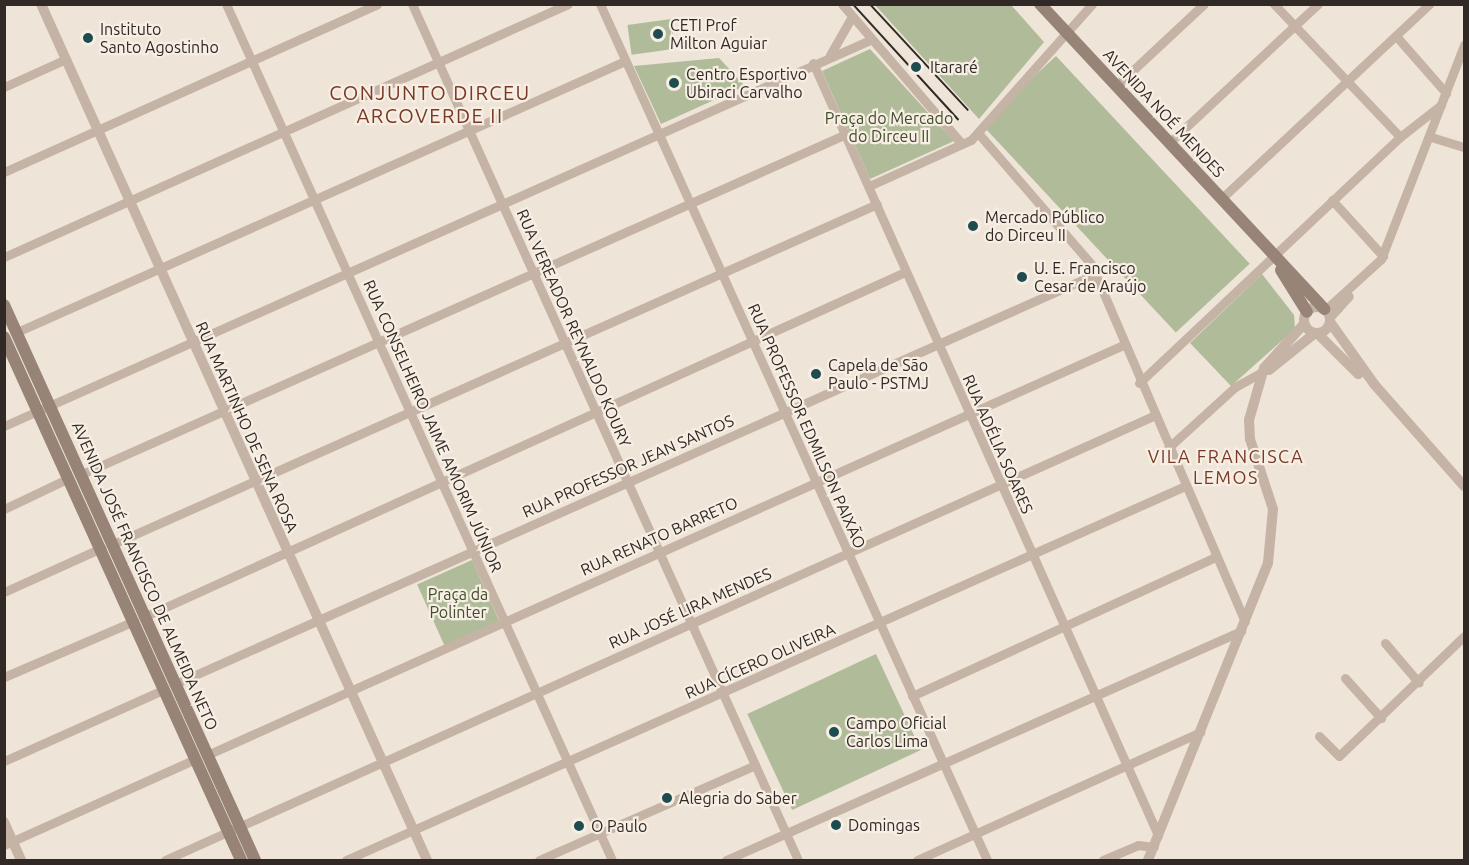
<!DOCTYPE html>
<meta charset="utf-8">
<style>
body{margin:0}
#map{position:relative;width:1469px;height:865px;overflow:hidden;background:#eee4d8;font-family:Ubuntu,sans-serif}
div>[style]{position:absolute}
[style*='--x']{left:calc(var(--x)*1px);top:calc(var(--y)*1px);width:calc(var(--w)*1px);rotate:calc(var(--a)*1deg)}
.green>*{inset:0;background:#b0bb9a;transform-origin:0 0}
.minor>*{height:9px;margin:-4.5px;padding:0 4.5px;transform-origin:4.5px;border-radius:4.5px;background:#c5b3a5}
.tertiary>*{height:10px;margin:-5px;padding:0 5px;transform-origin:5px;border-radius:5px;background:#c5b3a5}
.tertiary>.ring{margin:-5px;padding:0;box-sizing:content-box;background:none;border:10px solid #c5b3a5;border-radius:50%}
.secondary>*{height:12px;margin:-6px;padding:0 6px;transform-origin:6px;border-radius:6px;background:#988377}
.tram>*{height:1.5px;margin:-0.75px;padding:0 0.75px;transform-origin:0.75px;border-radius:0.75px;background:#312926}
.dots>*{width:16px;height:16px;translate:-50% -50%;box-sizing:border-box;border:3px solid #f7eee4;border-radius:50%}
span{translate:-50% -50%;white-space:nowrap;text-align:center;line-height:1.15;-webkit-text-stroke:4.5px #f7eee4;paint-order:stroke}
.poi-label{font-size:16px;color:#312926}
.left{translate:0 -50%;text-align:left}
.street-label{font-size:16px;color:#312926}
.park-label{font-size:16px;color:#414d2c}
.neighbourhood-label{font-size:18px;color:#793926;letter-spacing:1.5px}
.quarter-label{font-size:20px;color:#793926;letter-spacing:1.5px}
.frame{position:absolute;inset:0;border:6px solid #312926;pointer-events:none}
</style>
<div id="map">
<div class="green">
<div style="clip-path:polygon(875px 5px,1011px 5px,1044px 42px,979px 119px)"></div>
<div style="left:671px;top:19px;width:30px;height:44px;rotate:82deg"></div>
<div style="clip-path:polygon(870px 49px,954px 141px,870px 179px,822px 71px)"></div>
<div style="left:1056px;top:56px;width:284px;height:101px;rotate:47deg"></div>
<div style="clip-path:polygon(719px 58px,745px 86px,661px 124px,634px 66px)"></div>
<div style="clip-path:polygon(1262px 274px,1294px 315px,1295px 329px,1231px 386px,1190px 343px)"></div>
<div style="left:472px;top:560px;width:68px;height:60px;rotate:66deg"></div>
<div style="left:876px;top:654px;width:106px;height:142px;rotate:65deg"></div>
</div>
<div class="minor">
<div style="--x:226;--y:4;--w:939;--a:65.73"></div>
<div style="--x:412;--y:4;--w:939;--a:65.73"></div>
<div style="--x:600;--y:4;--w:939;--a:65.67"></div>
<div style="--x:842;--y:4;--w:184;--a:49.4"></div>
<div style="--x:1274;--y:4;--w:183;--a:46.5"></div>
<div style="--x:1396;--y:36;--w:76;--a:48.7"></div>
<div style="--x:830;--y:55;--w:40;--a:-60.3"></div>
<div style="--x:813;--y:63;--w:846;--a:65.92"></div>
<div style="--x:1116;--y:86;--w:120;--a:-43"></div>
<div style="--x:4;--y:87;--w:68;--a:-24.3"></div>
<div style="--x:978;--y:133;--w:173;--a:49.2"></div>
<div style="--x:1091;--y:264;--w:389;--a:66.7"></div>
<div style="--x:1431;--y:137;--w:34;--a:17"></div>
<div style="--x:1170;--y:142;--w:202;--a:-43"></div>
<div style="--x:4;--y:172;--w:409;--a:-24.2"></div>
<div style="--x:869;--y:186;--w:112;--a:-24.3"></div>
<div style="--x:971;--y:140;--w:182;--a:-48.3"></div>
<div style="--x:1222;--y:198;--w:284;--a:-43.1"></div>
<div style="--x:1332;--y:200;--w:76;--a:47.7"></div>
<div style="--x:4;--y:257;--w:618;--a:-24.16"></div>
<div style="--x:1325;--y:310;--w:76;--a:-42.3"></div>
<div style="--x:1381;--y:259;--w:230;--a:-68.8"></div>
<div style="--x:1330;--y:317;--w:28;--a:-48"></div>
<div style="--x:17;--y:332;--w:666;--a:-24.02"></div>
<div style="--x:1139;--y:383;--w:359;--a:-43.3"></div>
<div style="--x:1400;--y:137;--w:52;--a:-38"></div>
<div style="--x:4;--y:426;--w:946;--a:-24.02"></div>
<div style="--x:1168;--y:448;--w:91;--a:-42.3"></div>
<div style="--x:1235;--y:387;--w:38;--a:-29"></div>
<div style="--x:82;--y:474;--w:836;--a:-23.99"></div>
<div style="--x:4;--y:509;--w:72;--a:-25.5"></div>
<div style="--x:113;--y:544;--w:836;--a:-23.99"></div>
<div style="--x:4;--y:592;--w:107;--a:-24.4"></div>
<div style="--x:146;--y:616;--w:833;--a:-24.38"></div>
<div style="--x:1385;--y:643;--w:52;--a:49.6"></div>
<div style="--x:4;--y:677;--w:142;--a:-23.3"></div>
<div style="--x:1345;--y:678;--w:54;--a:48"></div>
<div style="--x:175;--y:684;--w:1005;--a:-24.01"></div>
<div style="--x:912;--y:696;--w:334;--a:-24.6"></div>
<div style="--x:1319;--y:736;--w:28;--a:45"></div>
<div style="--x:1339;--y:756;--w:173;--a:-43.8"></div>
<div style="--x:207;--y:755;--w:1004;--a:-24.11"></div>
<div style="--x:4;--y:761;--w:176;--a:-24.1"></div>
<div style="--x:4;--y:845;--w:209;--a:-24.2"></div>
<div style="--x:165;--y:860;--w:1083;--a:-24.2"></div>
<div style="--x:346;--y:860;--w:919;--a:-24.03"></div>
<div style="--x:539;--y:860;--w:236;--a:-23.7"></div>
<div style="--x:726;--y:860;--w:564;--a:-23.97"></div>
<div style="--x:917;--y:860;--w:311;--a:-24.3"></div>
<div style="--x:1103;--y:860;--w:38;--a:-23"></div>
<div style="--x:1138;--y:845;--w:16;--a:7"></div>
</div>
<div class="tertiary">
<div style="--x:41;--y:4;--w:939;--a:65.73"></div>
<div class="ring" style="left:1304px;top:307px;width:16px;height:16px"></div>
<div style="--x:1330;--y:322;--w:76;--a:54.6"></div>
<div style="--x:1374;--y:384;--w:136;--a:48.6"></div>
<div style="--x:1318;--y:334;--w:57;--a:45"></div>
<div style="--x:1269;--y:370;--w:59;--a:-38.8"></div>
<div style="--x:4;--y:822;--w:42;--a:65.9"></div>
<div style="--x:1148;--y:860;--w:320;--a:-68"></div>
<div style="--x:1268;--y:563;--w:54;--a:-84.7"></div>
<div style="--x:1273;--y:509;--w:74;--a:-108.2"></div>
<div style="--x:1250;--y:439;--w:19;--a:-93"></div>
<div style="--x:1249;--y:420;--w:54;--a:-73.9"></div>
<div style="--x:1264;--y:368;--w:59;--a:-47.7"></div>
</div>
<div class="secondary">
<div style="--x:1040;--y:4;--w:417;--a:47"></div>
<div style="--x:1281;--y:270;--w:49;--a:58.2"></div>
<div style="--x:4;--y:305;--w:609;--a:65.67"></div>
<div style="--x:4;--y:337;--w:574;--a:65.62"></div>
</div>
<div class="tram">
<div style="--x:853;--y:4;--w:156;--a:47.6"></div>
<div style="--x:870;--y:4;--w:144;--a:47.2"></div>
</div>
<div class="dots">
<div style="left:658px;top:34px;background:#1f4c4f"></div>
<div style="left:88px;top:38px;background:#1f4c4f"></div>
<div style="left:916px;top:67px;background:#1f4c4f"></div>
<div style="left:674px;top:83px;background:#1f4c4f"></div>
<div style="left:973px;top:226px;background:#1f4c4f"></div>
<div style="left:1022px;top:277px;background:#1f4c4f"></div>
<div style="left:816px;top:374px;background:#1f4c4f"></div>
<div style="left:834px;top:732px;background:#1f4c4f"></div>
<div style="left:667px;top:798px;background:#1f4c4f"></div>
<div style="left:836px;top:825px;background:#1f4c4f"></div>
<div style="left:579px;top:826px;background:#1f4c4f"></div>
</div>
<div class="poi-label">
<span class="left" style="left:670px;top:34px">CETI Prof<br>Milton Aguiar</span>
<span class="left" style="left:100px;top:38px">Instituto<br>Santo Agostinho</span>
<span class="left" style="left:930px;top:67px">Itararé</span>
<span class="left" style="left:686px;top:83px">Centro Esportivo<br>Ubiraci Carvalho</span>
<span class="left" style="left:985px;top:226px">Mercado Público<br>do Dirceu II</span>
<span class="left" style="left:1034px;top:277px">U. E. Francisco<br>Cesar de Araújo</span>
<span class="left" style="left:828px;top:374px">Capela de São<br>Paulo - PSTMJ</span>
<span class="left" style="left:846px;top:732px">Campo Oficial<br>Carlos Lima</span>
<span class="left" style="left:679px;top:798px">Alegria do Saber</span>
<span class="left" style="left:848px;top:825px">Domingas</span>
<span class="left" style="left:591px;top:826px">O Paulo</span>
</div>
<div class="street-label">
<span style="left:1164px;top:113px;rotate:47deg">AVENIDA NOÉ MENDES</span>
<span style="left:574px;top:328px;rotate:66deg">RUA VEREADOR REYNALDO KOURY</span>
<span style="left:433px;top:426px;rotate:66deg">RUA CONSELHEIRO JAIME AMORIM JÚNIOR</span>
<span style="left:807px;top:426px;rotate:66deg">RUA PROFESSOR EDMILSON PAIXÃO</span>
<span style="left:247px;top:427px;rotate:66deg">RUA MARTINHO DE SENA ROSA</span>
<span style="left:998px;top:444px;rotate:66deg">RUA ADÉLIA SOARES</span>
<span style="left:628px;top:466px;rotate:-24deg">RUA PROFESSOR JEAN SANTOS</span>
<span style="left:659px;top:536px;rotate:-24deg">RUA RENATO BARRETO</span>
<span style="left:145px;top:576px;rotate:66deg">AVENIDA JOSÉ FRANCISCO DE ALMEIDA NETO</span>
<span style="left:690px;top:608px;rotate:-24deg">RUA JOSÉ LIRA MENDES</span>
<span style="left:760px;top:661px;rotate:-24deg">RUA CÍCERO OLIVEIRA</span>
</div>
<div class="park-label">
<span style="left:889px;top:127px">Praça do Mercado<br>do Dirceu II</span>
<span style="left:458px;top:603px">Praça da<br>Polinter</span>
</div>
<div class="neighbourhood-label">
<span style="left:1226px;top:467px">VILA FRANCISCA<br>LEMOS</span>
</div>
<div class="quarter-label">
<span style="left:430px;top:104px">CONJUNTO DIRCEU<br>ARCOVERDE II</span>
</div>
<div class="frame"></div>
</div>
